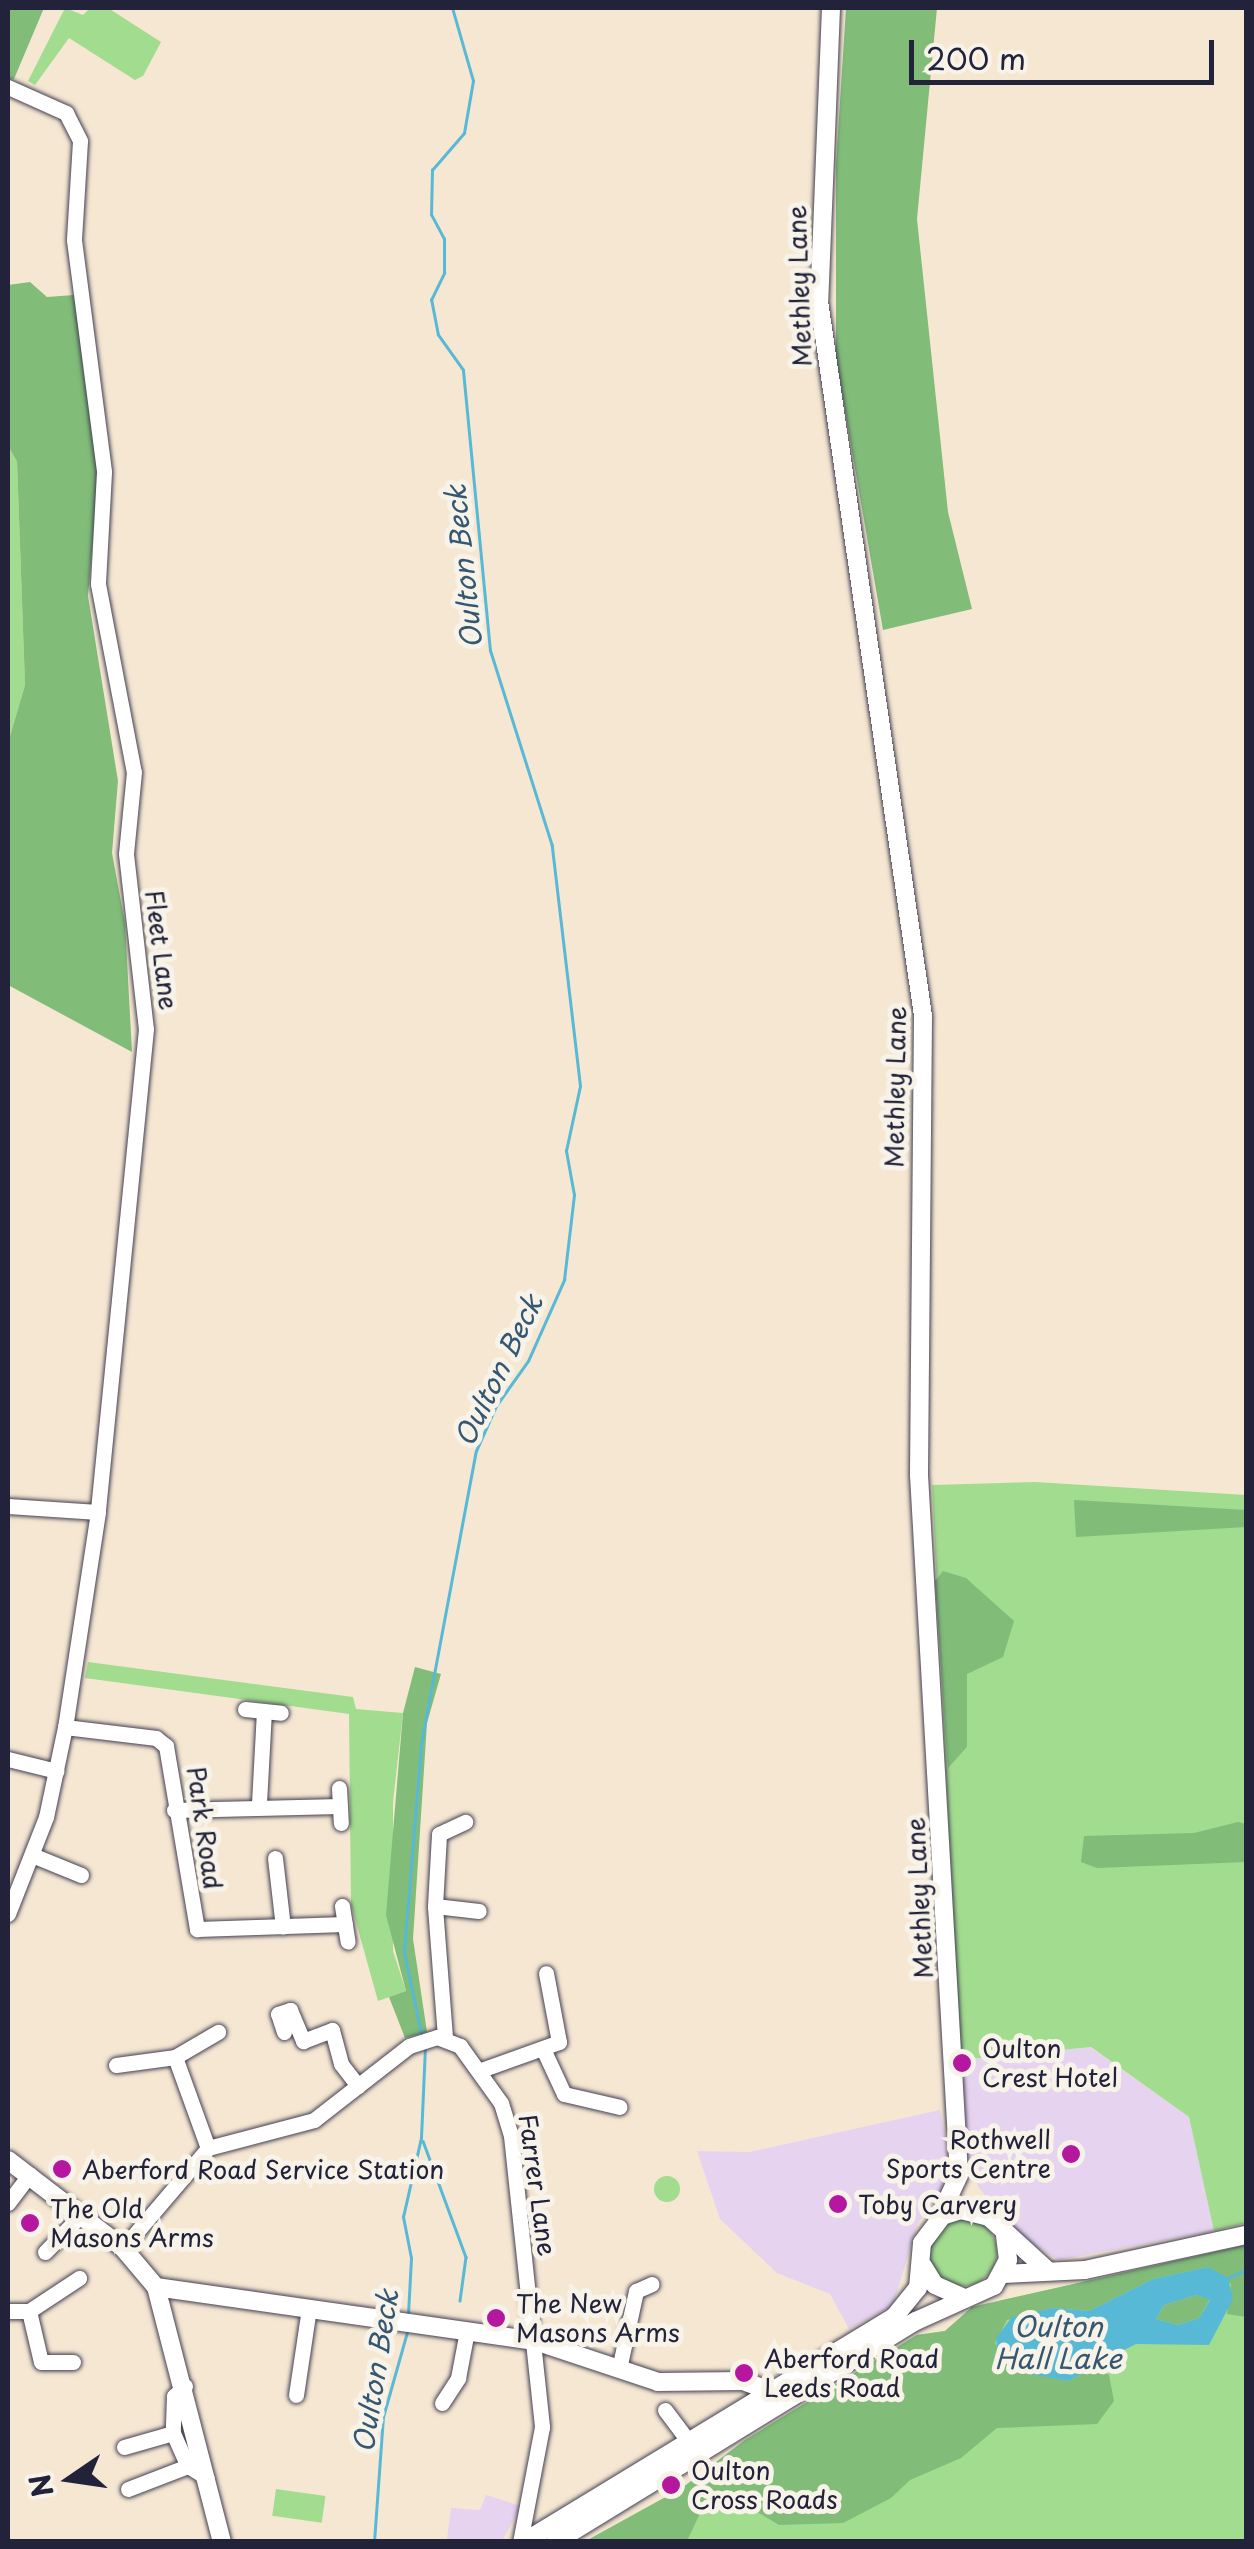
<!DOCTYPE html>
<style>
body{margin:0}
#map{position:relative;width:1254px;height:2549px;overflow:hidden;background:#f6e7d3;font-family:"Playpen Sans",sans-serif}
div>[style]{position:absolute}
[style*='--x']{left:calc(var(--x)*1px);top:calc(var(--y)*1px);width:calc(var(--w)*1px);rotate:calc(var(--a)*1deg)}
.built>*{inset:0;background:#e6d3f0}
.green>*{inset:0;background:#a2dc8e;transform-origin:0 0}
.round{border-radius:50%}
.forest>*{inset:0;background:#81bc79}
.water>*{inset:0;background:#57b9d6}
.stream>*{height:2.5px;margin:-1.25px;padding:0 1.25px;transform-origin:1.25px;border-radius:1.25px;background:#57b9d6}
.roads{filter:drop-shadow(0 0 2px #424052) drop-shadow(0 0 2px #424052)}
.minor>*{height:15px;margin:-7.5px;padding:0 7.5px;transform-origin:7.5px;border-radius:7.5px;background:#fff}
.major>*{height:18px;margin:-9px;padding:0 9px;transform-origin:9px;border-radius:9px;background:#fff}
.dots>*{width:28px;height:28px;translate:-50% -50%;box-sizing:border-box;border:5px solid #f7f3e8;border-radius:50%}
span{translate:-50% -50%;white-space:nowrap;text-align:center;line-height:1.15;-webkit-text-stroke:10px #f7f3e8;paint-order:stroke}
.street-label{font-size:25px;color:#22223b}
.poi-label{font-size:25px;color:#22223b}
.left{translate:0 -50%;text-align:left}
.right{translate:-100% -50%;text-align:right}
.water-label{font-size:28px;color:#355771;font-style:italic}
.frame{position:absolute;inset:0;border:10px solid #22223b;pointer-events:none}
.north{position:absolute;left:20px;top:2429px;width:100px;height:100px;-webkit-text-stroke:8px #f7f3e8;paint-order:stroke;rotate:257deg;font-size:28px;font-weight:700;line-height:40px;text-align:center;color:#22223b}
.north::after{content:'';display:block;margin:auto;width:35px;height:45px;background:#22223b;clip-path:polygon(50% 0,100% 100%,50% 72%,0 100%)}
.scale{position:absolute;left:909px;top:40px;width:305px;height:45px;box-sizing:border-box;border:5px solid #22223b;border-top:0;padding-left:12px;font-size:30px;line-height:35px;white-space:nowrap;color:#22223b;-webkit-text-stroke:8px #f7f3e8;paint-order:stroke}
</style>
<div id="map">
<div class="built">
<div style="clip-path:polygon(1090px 2047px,1189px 2117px,1214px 2231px,1059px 2260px,1020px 2237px,978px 2187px,967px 2155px,960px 2060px)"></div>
<div style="clip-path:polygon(940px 2110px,948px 2150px,945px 2185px,918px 2223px,893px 2305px,849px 2329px,830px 2294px,777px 2273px,720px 2219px,697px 2151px,749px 2152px)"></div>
<div style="clip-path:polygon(486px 2495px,521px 2506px,502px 2541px,447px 2539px,451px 2508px,480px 2510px)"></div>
</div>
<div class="green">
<div style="clip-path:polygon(65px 8px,83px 15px,90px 8px,108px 8px,161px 42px,143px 76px,135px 80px,69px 38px,35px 85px,28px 81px)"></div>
<div style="clip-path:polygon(8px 446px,17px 460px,25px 685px,8px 743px)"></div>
<div style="clip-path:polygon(1035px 1482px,1246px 1495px,1246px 2223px,1214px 2231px,1189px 2117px,1091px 2047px,960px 2060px,932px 1485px)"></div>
<div style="clip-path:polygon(88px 1662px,353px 1697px,356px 1709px,403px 1713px,393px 1802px,393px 1951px,406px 1991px,378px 2001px,351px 1904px,349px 1714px,85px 1678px)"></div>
<div class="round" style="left:654px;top:2176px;width:26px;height:26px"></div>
<div class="round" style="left:929px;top:2218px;width:68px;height:68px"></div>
<div style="clip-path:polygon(1246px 2245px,1246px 2541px,584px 2542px,682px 2488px,745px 2440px,917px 2335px,945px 2331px,972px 2307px)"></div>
<div style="left:276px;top:2489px;width:50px;height:27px;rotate:8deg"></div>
</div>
<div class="forest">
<div style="clip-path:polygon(8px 8px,44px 8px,14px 79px,8px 80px)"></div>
<div style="clip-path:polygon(846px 8px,937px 8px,917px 219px,948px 512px,972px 609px,883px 630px,836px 358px,836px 164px)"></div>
<div style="clip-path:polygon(30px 282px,47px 297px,74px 295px,99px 469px,88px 596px,118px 781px,112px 853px,125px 923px,132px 1052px,8px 985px,8px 743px,25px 685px,17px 461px,8px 446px,8px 285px)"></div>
<div style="clip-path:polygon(1074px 1500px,1246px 1510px,1246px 1527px,1076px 1537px)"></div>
<div style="clip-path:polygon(943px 1571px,966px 1578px,1014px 1621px,1003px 1657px,967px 1674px,967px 1747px,948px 1768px,935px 1581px)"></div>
<div style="clip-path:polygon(415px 1667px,441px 1674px,427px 1723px,413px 1939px,427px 2032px,405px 2038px,389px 1997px,406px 1991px,386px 1915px,403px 1713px)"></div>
<div style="clip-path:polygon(1238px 1822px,1246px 1824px,1246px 1862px,1097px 1868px,1081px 1862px,1084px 1836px,1194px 1833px)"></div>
<div style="clip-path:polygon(1246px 2245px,1246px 2317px,1227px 2314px,1231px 2284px,1208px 2267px,1153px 2279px,1089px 2311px,1053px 2308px,1007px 2320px,995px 2343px,1016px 2369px,1068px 2381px,1095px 2367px,1109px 2375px,1114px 2401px,1097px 2424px,997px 2428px,961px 2458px,910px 2480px,891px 2498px,843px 2523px,779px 2525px,724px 2492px,703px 2507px,687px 2541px,584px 2542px,682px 2488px,745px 2440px,917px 2335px,945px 2331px,972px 2307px)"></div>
<div style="clip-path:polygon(1196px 2295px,1210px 2299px,1199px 2318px,1178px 2325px,1156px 2319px,1164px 2305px)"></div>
</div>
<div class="water">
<div style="clip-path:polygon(evenodd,1208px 2267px,1228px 2278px,1233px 2299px,1209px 2345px,1136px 2344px,1120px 2352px,1114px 2374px,1095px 2367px,1068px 2381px,1025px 2373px,998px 2354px,996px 2338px,1012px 2317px,1053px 2308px,1089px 2311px,1153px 2279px,1208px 2267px,1196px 2295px,1210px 2300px,1199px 2318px,1178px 2325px,1156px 2319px,1164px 2305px,1196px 2295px)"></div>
</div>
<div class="stream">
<div style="--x:421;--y:2033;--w:83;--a:-101.9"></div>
<div style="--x:404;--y:1952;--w:209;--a:-85.3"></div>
<div style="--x:421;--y:1744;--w:298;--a:-79.4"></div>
<div style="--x:476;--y:1451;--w:49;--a:-66"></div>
<div style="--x:496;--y:1406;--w:55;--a:-54.6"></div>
<div style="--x:528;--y:1361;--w:89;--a:-66"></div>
<div style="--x:564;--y:1280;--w:86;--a:-83.3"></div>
<div style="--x:574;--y:1195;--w:45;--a:-100.3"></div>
<div style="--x:566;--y:1151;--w:66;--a:-77.8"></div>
<div style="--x:580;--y:1086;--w:242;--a:-96.7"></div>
<div style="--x:552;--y:846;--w:205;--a:-107.6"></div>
<div style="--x:490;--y:651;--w:282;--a:-95.5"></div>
<div style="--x:463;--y:370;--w:43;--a:-125.5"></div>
<div style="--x:438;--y:335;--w:36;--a:-101"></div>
<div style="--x:431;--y:300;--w:30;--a:-64"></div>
<div style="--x:444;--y:273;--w:34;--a:-90"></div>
<div style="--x:444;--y:239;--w:27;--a:-118"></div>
<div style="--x:431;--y:215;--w:45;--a:-88.7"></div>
<div style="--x:432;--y:170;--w:49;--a:-49.1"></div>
<div style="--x:464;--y:133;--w:53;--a:-80.2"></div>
<div style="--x:473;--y:81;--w:76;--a:-106"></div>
<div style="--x:423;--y:2141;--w:124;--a:69.7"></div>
<div style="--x:466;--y:2257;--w:44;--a:97.8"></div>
<div style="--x:1228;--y:2278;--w:20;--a:-24"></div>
<div style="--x:408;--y:2314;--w:56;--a:-86.9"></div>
<div style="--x:411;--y:2258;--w:42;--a:-101"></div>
<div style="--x:403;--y:2217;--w:81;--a:-77.2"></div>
<div style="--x:421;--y:2138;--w:92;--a:-87.5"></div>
<div style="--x:374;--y:2542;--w:125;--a:-85.9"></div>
<div style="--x:383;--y:2417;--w:88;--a:-74.2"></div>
</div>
<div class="roads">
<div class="minor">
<div style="--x:8;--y:87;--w:64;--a:24.1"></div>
<div style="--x:66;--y:113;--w:31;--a:63"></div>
<div style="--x:80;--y:141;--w:99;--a:93.5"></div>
<div style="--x:74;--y:240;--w:234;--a:82.6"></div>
<div style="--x:104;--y:472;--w:112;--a:93.1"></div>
<div style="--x:98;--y:584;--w:191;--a:79.2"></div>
<div style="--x:134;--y:772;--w:82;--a:95.6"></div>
<div style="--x:126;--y:854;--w:176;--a:83.5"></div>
<div style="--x:146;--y:1029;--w:485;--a:95.7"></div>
<div style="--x:98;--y:1512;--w:218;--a:98.7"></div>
<div style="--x:65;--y:1727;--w:92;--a:101.9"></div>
<div style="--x:46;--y:1817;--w:104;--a:111.4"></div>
<div style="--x:8;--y:1506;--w:90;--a:3.8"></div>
<div style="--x:245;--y:1709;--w:36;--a:6"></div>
<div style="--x:65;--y:1727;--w:92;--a:6.9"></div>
<div style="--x:156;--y:1738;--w:13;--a:39"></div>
<div style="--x:166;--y:1746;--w:186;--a:80.4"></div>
<div style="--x:197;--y:1929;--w:148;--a:-1.9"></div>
<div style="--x:8;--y:1759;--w:50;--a:13.8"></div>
<div style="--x:339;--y:1788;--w:35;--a:87"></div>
<div style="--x:259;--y:1803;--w:92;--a:-86.9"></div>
<div style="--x:174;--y:1810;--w:166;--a:-1.4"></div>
<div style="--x:32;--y:1855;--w:53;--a:22.2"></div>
<div style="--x:275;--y:1858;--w:69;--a:83.4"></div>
<div style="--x:342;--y:1906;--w:36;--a:81"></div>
<div style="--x:435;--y:1906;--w:44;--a:6.5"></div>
<div style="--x:284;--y:2032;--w:19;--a:-108"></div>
<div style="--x:278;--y:2014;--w:13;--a:-18"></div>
<div style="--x:290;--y:2010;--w:34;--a:67"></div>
<div style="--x:303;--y:2041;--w:31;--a:-21"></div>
<div style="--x:332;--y:2030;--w:35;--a:75"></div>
<div style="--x:341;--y:2064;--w:28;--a:52"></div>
<div style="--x:445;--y:2037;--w:131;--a:-94.4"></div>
<div style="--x:435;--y:1906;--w:72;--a:-86.8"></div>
<div style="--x:439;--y:1834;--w:29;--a:-25"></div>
<div style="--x:544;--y:2051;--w:47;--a:65.1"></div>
<div style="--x:564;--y:2094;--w:57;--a:13.1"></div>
<div style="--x:175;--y:2057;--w:50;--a:-30.2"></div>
<div style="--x:116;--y:2065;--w:60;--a:-7.7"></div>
<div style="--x:175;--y:2057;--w:97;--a:70.1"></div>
<div style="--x:481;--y:2070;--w:83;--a:-19.7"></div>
<div style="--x:559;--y:2042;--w:70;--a:-100.7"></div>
<div style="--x:8;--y:2203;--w:36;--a:-53"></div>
<div style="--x:123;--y:2248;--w:131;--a:-49.6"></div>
<div style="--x:208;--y:2148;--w:110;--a:-14.8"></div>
<div style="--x:314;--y:2120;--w:120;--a:-37.9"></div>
<div style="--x:409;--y:2046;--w:29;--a:-18"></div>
<div style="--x:437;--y:2037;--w:25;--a:21"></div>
<div style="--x:460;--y:2046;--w:70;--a:54.3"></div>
<div style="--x:501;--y:2103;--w:34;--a:73"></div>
<div style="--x:511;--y:2136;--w:293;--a:83.9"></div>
<div style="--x:542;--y:2427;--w:117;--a:100.8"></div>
<div style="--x:45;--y:2252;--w:52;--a:-45.8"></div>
<div style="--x:8;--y:2311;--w:21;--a:0"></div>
<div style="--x:29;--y:2311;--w:60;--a:-33.4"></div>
<div style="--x:29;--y:2311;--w:52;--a:76.8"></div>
<div style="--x:41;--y:2362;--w:32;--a:0"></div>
<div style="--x:619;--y:2369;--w:80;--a:-77.7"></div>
<div style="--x:636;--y:2291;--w:17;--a:-24"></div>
<div style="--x:185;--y:2386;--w:15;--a:138"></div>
<div style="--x:174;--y:2396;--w:37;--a:92"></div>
<div style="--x:173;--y:2433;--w:36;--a:66"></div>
<div style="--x:188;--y:2466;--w:22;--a:32"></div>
<div style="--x:296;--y:2395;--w:88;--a:-81.5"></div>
<div style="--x:442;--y:2403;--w:30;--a:-57"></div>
<div style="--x:458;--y:2378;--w:48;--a:-79.2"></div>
<div style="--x:665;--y:2410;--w:39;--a:53"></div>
<div style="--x:124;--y:2447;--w:51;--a:-15.9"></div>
<div style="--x:128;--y:2489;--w:64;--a:-21"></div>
</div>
<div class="major">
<div style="--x:831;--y:8;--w:293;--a:92.3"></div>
<div style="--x:819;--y:301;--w:723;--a:81.72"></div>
<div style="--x:923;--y:1016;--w:459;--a:90.5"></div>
<div style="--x:919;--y:1475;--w:701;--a:86.73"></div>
<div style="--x:959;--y:2175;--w:50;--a:115"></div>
<div style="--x:8;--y:2160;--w:145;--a:37.4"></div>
<div style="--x:123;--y:2248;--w:51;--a:49.8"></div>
<div style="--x:156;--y:2287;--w:263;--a:75.5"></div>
<div style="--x:923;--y:2266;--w:22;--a:58"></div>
<div style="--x:935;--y:2285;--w:30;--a:24"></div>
<div style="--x:1003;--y:2274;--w:82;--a:-2.8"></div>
<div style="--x:1085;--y:2270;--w:165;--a:-12.3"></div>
<div style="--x:156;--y:2287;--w:383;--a:8.1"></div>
<div style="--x:535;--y:2341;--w:130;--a:18.4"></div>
<div style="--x:658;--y:2382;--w:85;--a:-0.7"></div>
<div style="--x:743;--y:2381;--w:30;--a:20"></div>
<div style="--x:524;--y:2542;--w:434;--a:-31.3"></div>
<div style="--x:895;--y:2316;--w:36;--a:-51"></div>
<div style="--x:918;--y:2288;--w:45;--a:-84.9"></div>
<div style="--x:922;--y:2243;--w:34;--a:-53"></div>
<div style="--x:942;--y:2216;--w:20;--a:-18"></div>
<div style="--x:961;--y:2210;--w:29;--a:14"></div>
<div style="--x:989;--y:2217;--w:77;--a:42.4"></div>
<div style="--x:555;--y:2542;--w:423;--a:-31.5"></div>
<div style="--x:916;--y:2321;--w:85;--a:-24.2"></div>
<div style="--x:994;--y:2286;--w:30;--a:-62"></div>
<div style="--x:1008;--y:2260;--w:25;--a:-97"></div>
</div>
</div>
<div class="dots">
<div style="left:962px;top:2063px;background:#b5179e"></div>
<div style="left:1071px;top:2154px;background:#b5179e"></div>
<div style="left:62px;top:2169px;background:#b5179e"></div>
<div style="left:838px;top:2204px;background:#b5179e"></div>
<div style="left:30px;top:2223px;background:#b5179e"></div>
<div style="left:496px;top:2318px;background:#b5179e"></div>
<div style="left:744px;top:2373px;background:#b5179e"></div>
<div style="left:671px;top:2485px;background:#b5179e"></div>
</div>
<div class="street-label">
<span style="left:799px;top:286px;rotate:-92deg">Methley Lane</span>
<span style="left:162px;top:950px;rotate:83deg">Fleet Lane</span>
<span style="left:895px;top:1087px;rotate:-89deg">Methley Lane</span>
<span style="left:205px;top:1828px;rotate:82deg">Park Road</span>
<span style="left:919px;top:1898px;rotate:-93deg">Methley Lane</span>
<span style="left:538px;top:2185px;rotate:82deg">Farrer Lane</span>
</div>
<div class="poi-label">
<span class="left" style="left:982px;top:2063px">Oulton<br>Crest Hotel</span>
<span class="right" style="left:1051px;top:2154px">Rothwell<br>Sports Centre</span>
<span class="left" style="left:82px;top:2169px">Aberford Road Service Station</span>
<span class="left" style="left:858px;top:2204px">Toby Carvery</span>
<span class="left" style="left:50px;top:2223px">The Old<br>Masons Arms</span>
<span class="left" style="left:516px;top:2318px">The New<br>Masons Arms</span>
<span class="left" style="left:764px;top:2373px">Aberford Road<br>Leeds Road</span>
<span class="left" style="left:691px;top:2485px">Oulton<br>Cross Roads</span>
</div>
<div class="water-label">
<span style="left:463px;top:567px;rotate:-96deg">Oulton Beck</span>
<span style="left:498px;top:1370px;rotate:-64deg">Oulton Beck</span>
<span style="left:1058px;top:2342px">Oulton<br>Hall Lake</span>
<span style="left:375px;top:2371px;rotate:-81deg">Oulton Beck</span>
</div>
<div class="frame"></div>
<div class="north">N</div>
<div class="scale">200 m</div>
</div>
